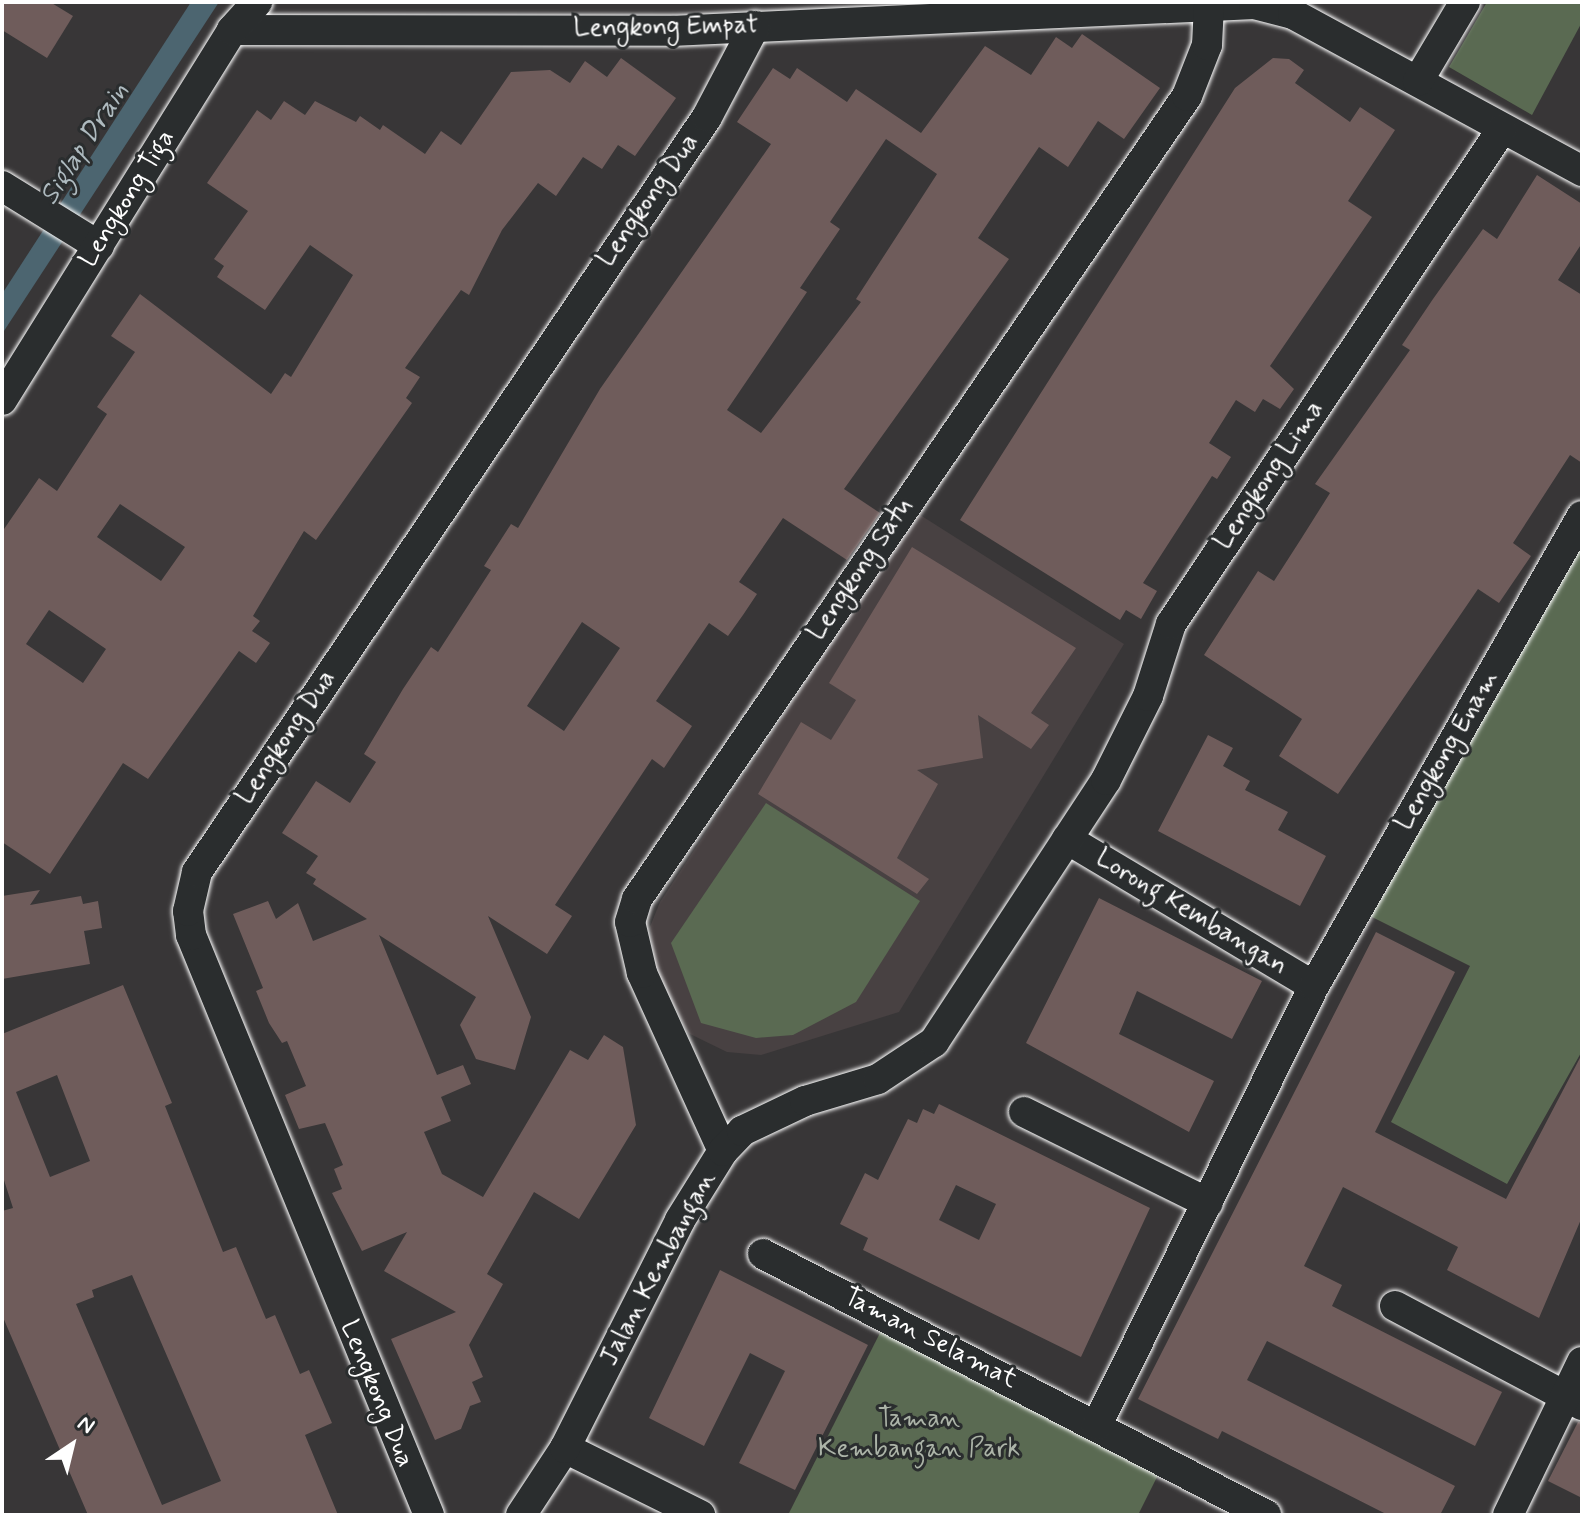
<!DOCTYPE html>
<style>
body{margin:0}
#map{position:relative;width:1584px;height:1517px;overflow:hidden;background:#383637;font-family:Mynerve,sans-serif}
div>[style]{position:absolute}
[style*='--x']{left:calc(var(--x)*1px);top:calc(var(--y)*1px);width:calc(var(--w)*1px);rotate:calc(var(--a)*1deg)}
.built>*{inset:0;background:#484142}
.green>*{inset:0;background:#5a6a52}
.water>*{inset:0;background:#4c6570}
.building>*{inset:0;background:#6f5c5b}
.roads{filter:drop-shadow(0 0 2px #fff) drop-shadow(0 0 2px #fff)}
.minor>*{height:30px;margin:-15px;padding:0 15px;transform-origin:15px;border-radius:15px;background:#2a2d2e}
span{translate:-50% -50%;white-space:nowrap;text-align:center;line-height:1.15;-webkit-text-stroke:6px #2a2d2e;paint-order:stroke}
.street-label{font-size:26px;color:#fff}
.park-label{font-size:26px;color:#acb4a8}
.water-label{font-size:28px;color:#aebabf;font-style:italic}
.frame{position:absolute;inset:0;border:4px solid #fff;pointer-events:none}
.north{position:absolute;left:32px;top:1405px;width:80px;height:80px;-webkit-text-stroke:6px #2a2d2e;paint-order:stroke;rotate:35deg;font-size:22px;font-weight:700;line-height:32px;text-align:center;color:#fff}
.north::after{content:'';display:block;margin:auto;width:28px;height:36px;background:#fff;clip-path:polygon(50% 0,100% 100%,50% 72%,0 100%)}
</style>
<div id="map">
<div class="built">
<div style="clip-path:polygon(917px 513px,1124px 644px,899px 1012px,761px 1055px,727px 1052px,688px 1033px,655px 967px,650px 927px,660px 902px)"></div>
</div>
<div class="green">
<div style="clip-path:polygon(1487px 2px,1582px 2px,1582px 22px,1532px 115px,1449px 67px)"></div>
<div style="clip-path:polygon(1582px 530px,1582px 1051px,1507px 1184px,1391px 1122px,1470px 966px,1360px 911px)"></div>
<div style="clip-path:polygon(766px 803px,920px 901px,856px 1002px,793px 1035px,756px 1038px,701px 1023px,671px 943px)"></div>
<div style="clip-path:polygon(884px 1325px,1162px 1467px,1138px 1515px,788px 1515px)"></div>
</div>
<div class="water">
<div style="clip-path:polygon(191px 2px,219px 2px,2px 334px,2px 294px)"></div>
</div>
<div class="building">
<div style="clip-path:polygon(2px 2px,50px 2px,73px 16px,47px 58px,2px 30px)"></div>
<div style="clip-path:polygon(evenodd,1082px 34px,1160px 88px,1124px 139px,1098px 121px,1068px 167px,1039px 147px,978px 238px,1009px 259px,844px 489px,880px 513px,847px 560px,783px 518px,739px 582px,757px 594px,743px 615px,728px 636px,709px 623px,656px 701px,692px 726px,664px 768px,652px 759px,555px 905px,572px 916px,547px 954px,488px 916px,531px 1017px,515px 1070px,476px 1059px,460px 1025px,476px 997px,379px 935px,437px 1075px,463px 1065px,471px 1084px,441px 1097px,451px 1121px,424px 1132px,442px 1174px,483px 1197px,570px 1050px,588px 1060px,604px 1035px,623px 1047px,636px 1125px,579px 1219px,534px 1192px,487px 1274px,503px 1284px,469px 1345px,483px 1377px,472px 1382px,481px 1402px,470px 1406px,461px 1429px,435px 1440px,391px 1339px,456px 1312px,384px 1271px,407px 1232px,362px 1251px,332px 1193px,342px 1189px,334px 1169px,343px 1165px,325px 1123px,299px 1129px,285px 1095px,306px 1086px,287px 1041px,282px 1043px,269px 1023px,256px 991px,263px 988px,233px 914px,268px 901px,276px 919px,298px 903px,313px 941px,367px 919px,313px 884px,316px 879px,306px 873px,318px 856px,282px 833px,316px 781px,350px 803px,376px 762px,364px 754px,403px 689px,431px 647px,438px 652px,491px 570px,484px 566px,511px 524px,518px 528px,600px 389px,771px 144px,737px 122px,773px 68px,790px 79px,797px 68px,847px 102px,856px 89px,921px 133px,985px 46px,1031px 75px,1056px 37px,1072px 48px,1082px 34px,886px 139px,937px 174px,856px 299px,861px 302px,761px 433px,727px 410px,807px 292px,800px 288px,840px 229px,830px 222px,886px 139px,1082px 34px,582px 622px,620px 648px,564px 731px,527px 706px,582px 622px)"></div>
<div style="clip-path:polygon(evenodd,621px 58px,676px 98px,635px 156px,618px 145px,602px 169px,583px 157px,556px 196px,538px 183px,502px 230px,469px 295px,461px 290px,405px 368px,420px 377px,406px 398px,412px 403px,316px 540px,304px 531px,253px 616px,260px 621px,252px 631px,270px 643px,256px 663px,239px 651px,148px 779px,123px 763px,50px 874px,2px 842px,2px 532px,39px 478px,57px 491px,107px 414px,97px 407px,135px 352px,111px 336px,140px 294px,271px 394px,285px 373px,291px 377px,353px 275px,310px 245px,265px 310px,217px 277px,224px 266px,214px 259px,248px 211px,207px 183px,257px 110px,271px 120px,284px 101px,305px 115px,315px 101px,356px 122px,360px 116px,380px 130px,383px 125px,425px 154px,441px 131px,461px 145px,511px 72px,550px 70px,570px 83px,585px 61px,607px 77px,621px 58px,120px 504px,185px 547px,161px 581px,97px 537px,120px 504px,621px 58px,49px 610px,106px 649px,83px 683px,26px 644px,49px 610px)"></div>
<div style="clip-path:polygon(1273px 58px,1289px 59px,1304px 70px,1295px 83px,1350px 122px,1360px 107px,1395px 130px,1348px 201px,1372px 217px,1270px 366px,1294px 389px,1280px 409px,1263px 399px,1255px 412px,1236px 400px,1209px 443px,1231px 457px,1217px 479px,1212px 476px,1143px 583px,1157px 591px,1141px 619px,1126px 610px,1120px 620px,960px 520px,1235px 88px)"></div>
<div style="clip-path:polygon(1537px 175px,1582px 204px,1582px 243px,1558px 280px,1582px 295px,1582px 463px,1570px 455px,1513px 543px,1531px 556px,1499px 603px,1478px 589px,1338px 794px,1279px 756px,1302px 719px,1204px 655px,1258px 571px,1274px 581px,1301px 539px,1330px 493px,1315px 484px,1410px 350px,1402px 345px,1433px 299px,1483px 229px,1497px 239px)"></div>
<div style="clip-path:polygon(912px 547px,1076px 648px,1031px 713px,1049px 725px,1031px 749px,978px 715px,983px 758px,917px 770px,938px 784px,897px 858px,929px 879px,917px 894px,758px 794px,801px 722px,831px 740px,856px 700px,829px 683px)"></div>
<div style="clip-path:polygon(1208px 735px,1233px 748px,1223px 766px,1250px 781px,1245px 790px,1288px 812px,1278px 830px,1326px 856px,1300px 906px,1158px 831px)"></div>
<div style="clip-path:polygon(40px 890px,30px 905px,81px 896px,83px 904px,98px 901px,102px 928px,84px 931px,90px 964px,2px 979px,2px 896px)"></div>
<div style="clip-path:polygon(1099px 898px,1262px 981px,1232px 1039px,1137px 991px,1119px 1034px,1214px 1081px,1189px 1132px,1026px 1043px)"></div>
<div style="clip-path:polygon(1376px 932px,1455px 972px,1375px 1132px,1506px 1199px,1582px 1054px,1582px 1217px,1539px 1318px,1447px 1270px,1458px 1247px,1343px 1187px,1304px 1266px,1342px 1285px,1332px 1306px,1502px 1392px,1475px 1446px,1267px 1341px,1247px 1380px,1455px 1486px,1440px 1515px,1388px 1515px,1222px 1431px,1218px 1439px,1138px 1399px)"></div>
<div style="clip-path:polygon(evenodd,123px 985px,172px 1103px,165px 1106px,223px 1252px,236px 1247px,266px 1319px,275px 1315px,300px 1374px,309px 1370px,332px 1423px,305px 1435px,338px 1515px,88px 1515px,2px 1315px,2px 1211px,13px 1208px,2px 1174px,2px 1034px,123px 985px,57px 1075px,90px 1161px,50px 1177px,16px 1092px,57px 1075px,123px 985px,132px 1275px,221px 1481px,162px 1505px,76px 1304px,94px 1297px,92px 1290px,132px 1275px)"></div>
<div style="clip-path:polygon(evenodd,939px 1104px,1150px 1208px,1081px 1357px,863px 1250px,868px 1238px,840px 1224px,865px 1173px,878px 1180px,908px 1119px,917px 1123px,923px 1109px,934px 1114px,939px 1104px,956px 1185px,996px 1204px,979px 1240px,939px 1220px,956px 1185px)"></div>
<div style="clip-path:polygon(720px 1270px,868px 1345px,795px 1490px,739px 1463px,785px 1371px,750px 1353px,704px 1446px,649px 1418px)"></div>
<div style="clip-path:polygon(1578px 1422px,1582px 1423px,1582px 1498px,1548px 1481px)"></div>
</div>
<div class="roads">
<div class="minor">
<div style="--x:232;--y:30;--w:439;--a:0.1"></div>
<div style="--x:671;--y:31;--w:584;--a:-2.65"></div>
<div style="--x:1254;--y:4;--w:40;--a:14.4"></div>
<div style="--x:1293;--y:14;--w:329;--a:28.5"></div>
<div style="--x:1418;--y:81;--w:92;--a:-59.3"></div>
<div style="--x:2;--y:186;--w:114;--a:31.7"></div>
<div style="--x:2;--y:400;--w:436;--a:-58.1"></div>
<div style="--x:232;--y:30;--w:38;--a:-48"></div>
<div style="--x:1067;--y:839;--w:287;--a:30.8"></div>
<div style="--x:1024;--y:1112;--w:205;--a:26.3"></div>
<div style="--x:723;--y:1151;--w:196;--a:-114.5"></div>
<div style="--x:642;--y:973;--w:52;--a:-103.2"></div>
<div style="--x:630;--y:922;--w:24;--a:-73"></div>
<div style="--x:637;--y:899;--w:973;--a:-55.59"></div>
<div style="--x:1187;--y:96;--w:55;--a:-68.6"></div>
<div style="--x:1207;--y:45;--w:40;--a:-87.1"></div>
<div style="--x:763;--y:1254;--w:567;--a:27.42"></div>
<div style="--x:1395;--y:1306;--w:212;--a:27.9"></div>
<div style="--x:1097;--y:1425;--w:490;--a:-63.7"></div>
<div style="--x:1314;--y:986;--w:541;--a:-60.31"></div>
<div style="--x:565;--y:1448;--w:151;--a:26.4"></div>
<div style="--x:429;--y:1515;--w:627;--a:-112.31"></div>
<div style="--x:191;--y:935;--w:24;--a:-97"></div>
<div style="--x:188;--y:911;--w:40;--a:-77"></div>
<div style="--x:197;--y:872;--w:911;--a:-55.96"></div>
<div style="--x:707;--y:117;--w:103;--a:-62.2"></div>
<div style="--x:521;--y:1515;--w:80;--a:-56.7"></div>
<div style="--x:565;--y:1448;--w:255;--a:-63.2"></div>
<div style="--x:680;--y:1220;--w:81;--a:-58.1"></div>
<div style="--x:723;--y:1151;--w:28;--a:-46"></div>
<div style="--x:742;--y:1131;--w:70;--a:-25.5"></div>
<div style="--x:805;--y:1101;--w:76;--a:-16.8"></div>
<div style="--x:878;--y:1079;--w:67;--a:-33.5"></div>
<div style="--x:934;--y:1042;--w:313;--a:-56.7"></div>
<div style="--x:1106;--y:780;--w:94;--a:-63.4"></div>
<div style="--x:1148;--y:696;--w:76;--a:-72.3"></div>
<div style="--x:1171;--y:624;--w:595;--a:-56.23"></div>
<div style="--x:1508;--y:1515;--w:170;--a:-64.2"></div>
</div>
</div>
<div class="street-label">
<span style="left:666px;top:28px;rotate:-1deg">Lengkong Empat</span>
<span style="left:128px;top:199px;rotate:-58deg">Lengkong Tiga</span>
<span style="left:649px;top:201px;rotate:-55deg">Lengkong Dua</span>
<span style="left:1270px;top:476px;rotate:-56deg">Lengkong Lima</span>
<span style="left:861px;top:570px;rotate:-56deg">Lengkong Satu</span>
<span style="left:287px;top:738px;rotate:-56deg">Lengkong Dua</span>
<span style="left:1448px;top:751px;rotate:-60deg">Lengkong Enam</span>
<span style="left:1191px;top:913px;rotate:31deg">Lorong Kembangan</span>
<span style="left:659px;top:1269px;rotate:-62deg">Jalan Kembangan</span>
<span style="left:930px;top:1339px;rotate:27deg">Taman Selamat</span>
<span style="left:376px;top:1394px;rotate:68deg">Lengkong Dua</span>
</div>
<div class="park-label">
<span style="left:919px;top:1435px">Taman<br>Kembangan Park</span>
</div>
<div class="water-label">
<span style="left:85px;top:144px;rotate:-57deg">Siglap Drain</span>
</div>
<div class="frame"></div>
<div class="north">N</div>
</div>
